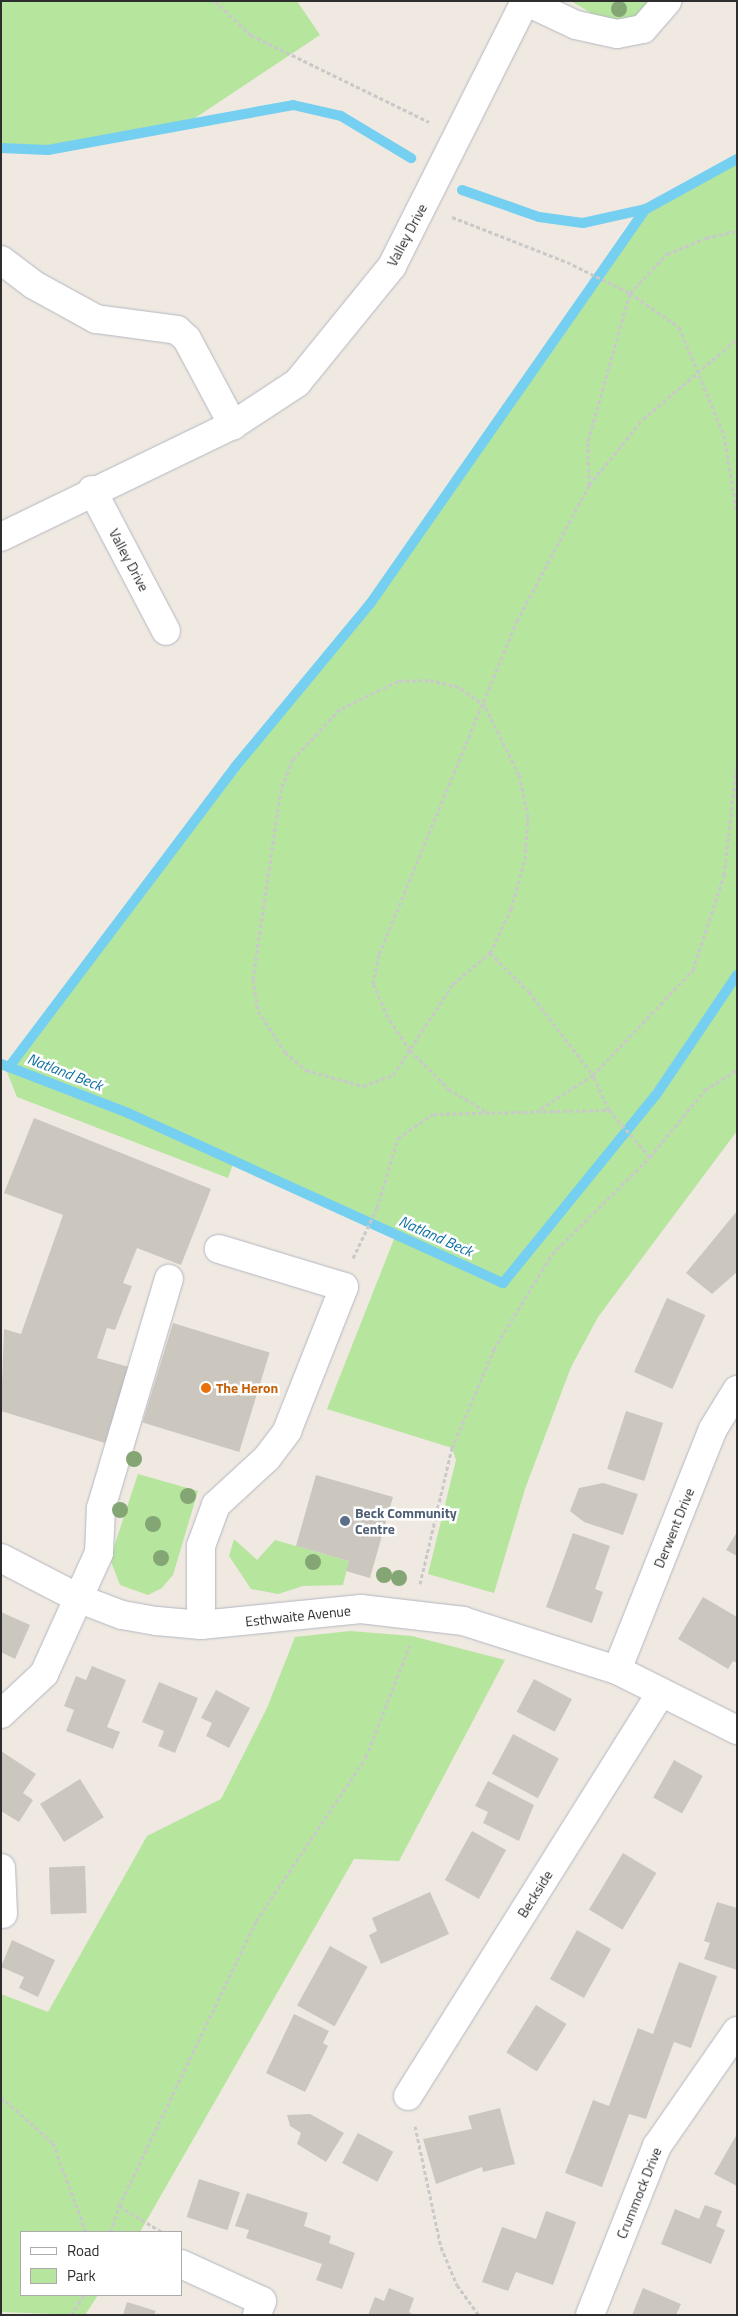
<!DOCTYPE html>
<style>
body{margin:0}
#map{position:relative;width:738px;height:2316px;overflow:hidden;background:#efe9e1;font-family:"Titillium Web",sans-serif}
div>[style]{position:absolute}
[style*='--x']{left:calc(var(--x)*1px);top:calc(var(--y)*1px);width:calc(var(--w)*1px);rotate:calc(var(--a)*1deg)}
.green>*{inset:0;background:#b6e59e}
.stream>*{height:10px;margin:-5px;padding:0 5px;transform-origin:5px;border-radius:5px;background:#75cff0}
.building>*{inset:0;background:#cbc7bf;transform-origin:0 0}
.path>*{height:3px;margin-top:-1.5px;transform-origin:0;background:repeating-linear-gradient(90deg,#c9c9c9 0 4px,transparent 0 6.5px)}
.roads{filter:drop-shadow(0 0 1px #b4b7c1) drop-shadow(0 0 1px #b4b7c1)}
.minor>*{height:28px;margin:-14px;padding:0 14px;transform-origin:14px;border-radius:14px;background:#fff}
.trees>*{width:16px;height:16px;margin:-8px;border-radius:50%;background:#84a574}
.dots>*{width:14px;height:14px;translate:-50% -50%;box-sizing:border-box;border:2px solid #fff;border-radius:50%}
span{translate:-50% -50%;white-space:nowrap;text-align:center;line-height:1.15;-webkit-text-stroke:5px #fff;paint-order:stroke}
.street-label{font-size:14px;color:#2e2e2e}
.food-label{font-size:14px;color:#c56008;font-weight:700}
.left{translate:0 -50%;text-align:left}
.service-label{font-size:14px;color:#4e5e75;font-weight:700}
.water-label{font-size:15px;color:#0d6fa3;font-style:italic}
.frame{position:absolute;inset:0;border:2px solid #2e2e2e;pointer-events:none}
.legend{position:absolute;left:20px;top:2231px;width:162px;height:65px;box-sizing:border-box;background:#fff;border:1px solid #ababab;margin:0;padding:6px 9px;list-style:none;font-size:15px;color:#2e2e2e}
.legend li{display:flex;align-items:center;gap:10px;height:25px}
.legend b{width:25px;border:1px solid #ababab}
</style>
<div id="map">
<div class="green">
<div style="clip-path:polygon(1px 1px,297px 1px,320px 35px,189px 122px,48px 150px,1px 148px)"></div>
<div style="clip-path:polygon(571px 1px,653px 1px,637px 16px,621px 20px,601px 19px)"></div>
<div style="clip-path:polygon(737px 159px,737px 1131px,598px 1317px,571px 1367px,525px 1489px,494px 1593px,428px 1574px,456px 1460px,452px 1448px,327px 1409px,396px 1234px,234px 1161px,228px 1178px,17px 1097px,7px 1072px,235px 767px,370px 604px,646px 209px)"></div>
<div style="clip-path:polygon(138px 1474px,198px 1491px,173px 1575px,162px 1588px,148px 1595px,120px 1585px,110px 1559px)"></div>
<div style="clip-path:polygon(234px 1539px,257px 1560px,275px 1540px,349px 1561px,343px 1585px,303px 1586px,278px 1594px,251px 1589px,229px 1556px)"></div>
<div style="clip-path:polygon(350px 1631px,412px 1636px,505px 1660px,399px 1861px,354px 1859px,140px 2232px,21px 2232px,21px 2295px,98px 2295px,85px 2315px,1px 2312px,1px 1994px,48px 2012px,147px 1836px,221px 1799px,267px 1708px,295px 1637px)"></div>
</div>
<div class="stream">
<div style="--x:1;--y:148;--w:47;--a:2.4"></div>
<div style="--x:48;--y:150;--w:249;--a:-10.4"></div>
<div style="--x:293;--y:105;--w:49;--a:12.9"></div>
<div style="--x:341;--y:116;--w:82;--a:31"></div>
<div style="--x:462;--y:190;--w:82;--a:19.3"></div>
<div style="--x:539;--y:217;--w:44;--a:7.8"></div>
<div style="--x:583;--y:223;--w:65;--a:-12.5"></div>
<div style="--x:646;--y:209;--w:104;--a:-28.8"></div>
<div style="--x:1;--y:1064;--w:136;--a:21.1"></div>
<div style="--x:128;--y:1113;--w:412;--a:24.4"></div>
<div style="--x:503;--y:1283;--w:242;--a:-50.9"></div>
<div style="--x:656;--y:1095;--w:145;--a:-56"></div>
<div style="--x:9;--y:1067;--w:376;--a:-53"></div>
<div style="--x:235;--y:767;--w:212;--a:-50.4"></div>
<div style="--x:370;--y:604;--w:482;--a:-55.1"></div>
</div>
<div class="building">
<div style="clip-path:polygon(34px 1118px,211px 1189px,181px 1265px,137px 1248px,123px 1283px,132px 1286px,115px 1330px,107px 1328px,97px 1358px,129px 1367px,105px 1443px,1px 1411px,4px 1329px,21px 1334px,63px 1215px,4px 1193px)"></div>
<div style="clip-path:polygon(737px 1211px,737px 1272px,712px 1294px,686px 1273px)"></div>
<div style="left:667px;top:1298px;width:42px;height:81px;rotate:24deg"></div>
<div style="left:173px;top:1323px;width:101px;height:104px;rotate:17deg"></div>
<div style="left:626px;top:1411px;width:39px;height:61px;rotate:18deg"></div>
<div style="clip-path:polygon(316px 1475px,393px 1497px,370px 1578px,346px 1571px,349px 1561px,296px 1546px)"></div>
<div style="clip-path:polygon(603px 1483px,638px 1494px,623px 1535px,584px 1522px,570px 1511px,579px 1488px)"></div>
<div style="clip-path:polygon(737px 1532px,737px 1556px,726px 1550px)"></div>
<div style="clip-path:polygon(573px 1533px,610px 1546px,595px 1589px,603px 1592px,592px 1623px,546px 1607px)"></div>
<div style="clip-path:polygon(703px 1597px,737px 1617px,737px 1663px,733px 1661px,728px 1669px,678px 1639px)"></div>
<div style="clip-path:polygon(1px 1612px,30px 1625px,15px 1659px,1px 1652px)"></div>
<div style="clip-path:polygon(92px 1666px,126px 1680px,107px 1727px,120px 1732px,113px 1749px,66px 1731px,74px 1710px,64px 1706px,76px 1676px,86px 1680px)"></div>
<div style="left:534px;top:1679px;width:43px;height:37px;rotate:28deg"></div>
<div style="clip-path:polygon(159px 1682px,198px 1698px,175px 1753px,158px 1746px,164px 1731px,142px 1722px)"></div>
<div style="clip-path:polygon(216px 1690px,250px 1708px,229px 1748px,206px 1736px,212px 1723px,201px 1718px)"></div>
<div style="left:513px;top:1734px;width:52px;height:45px;rotate:28deg"></div>
<div style="clip-path:polygon(1px 1751px,36px 1774px,23px 1793px,33px 1800px,19px 1822px,1px 1811px)"></div>
<div style="left:674px;top:1760px;width:33px;height:43px;rotate:29deg"></div>
<div style="left:80px;top:1779px;width:45px;height:47px;rotate:58deg"></div>
<div style="clip-path:polygon(488px 1781px,534px 1805px,519px 1841px,483px 1823px,488px 1812px,475px 1806px)"></div>
<div style="left:472px;top:1831px;width:39px;height:56px;rotate:29deg"></div>
<div style="left:623px;top:1853px;width:39px;height:66px;rotate:31deg"></div>
<div style="left:85px;top:1866px;width:47px;height:36px;rotate:88deg"></div>
<div style="clip-path:polygon(430px 1892px,449px 1934px,381px 1964px,369px 1935px,377px 1931px,372px 1918px)"></div>
<div style="clip-path:polygon(717px 1902px,737px 1908px,737px 1970px,704px 1959px,710px 1943px,704px 1941px)"></div>
<div style="left:577px;top:1930px;width:39px;height:56px;rotate:29deg"></div>
<div style="clip-path:polygon(12px 1940px,55px 1960px,38px 1997px,19px 1988px,24px 1977px,1px 1967px)"></div>
<div style="left:330px;top:1946px;width:43px;height:68px;rotate:29deg"></div>
<div style="clip-path:polygon(679px 1962px,717px 1976px,691px 2048px,674px 2042px,646px 2119px,629px 2114px,602px 2187px,565px 2173px,593px 2100px,609px 2106px,638px 2028px,653px 2034px)"></div>
<div style="left:536px;top:2005px;width:36px;height:56px;rotate:32deg"></div>
<div style="clip-path:polygon(294px 2014px,329px 2031px,323px 2043px,328px 2046px,305px 2092px,266px 2073px)"></div>
<div style="clip-path:polygon(500px 2108px,515px 2164px,483px 2172px,482px 2167px,436px 2184px,423px 2139px,472px 2129px,468px 2116px)"></div>
<div style="clip-path:polygon(310px 2114px,344px 2133px,326px 2162px,297px 2144px,301px 2133px,290px 2126px,287px 2115px)"></div>
<div style="left:358px;top:2133px;width:40px;height:34px;rotate:28deg"></div>
<div style="clip-path:polygon(737px 2134px,737px 2186px,714px 2174px)"></div>
<div style="left:199px;top:2179px;width:43px;height:40px;rotate:18deg"></div>
<div style="clip-path:polygon(247px 2193px,308px 2213px,304px 2226px,331px 2236px,329px 2243px,355px 2253px,342px 2289px,316px 2280px,322px 2264px,246px 2238px,249px 2230px,235px 2226px)"></div>
<div style="clip-path:polygon(705px 2205px,722px 2211px,716px 2226px,725px 2230px,711px 2264px,661px 2244px,675px 2209px,699px 2219px)"></div>
<div style="clip-path:polygon(546px 2211px,576px 2222px,553px 2285px,516px 2272px,508px 2291px,482px 2282px,502px 2227px,536px 2239px)"></div>
<div style="clip-path:polygon(389px 2288px,414px 2298px,409px 2312px,414px 2315px,368px 2315px,375px 2297px,384px 2301px)"></div>
<div style="clip-path:polygon(643px 2288px,681px 2304px,676px 2315px,632px 2315px)"></div>
<div style="clip-path:polygon(127px 2302px,156px 2311px,154px 2315px,123px 2315px)"></div>
</div>
<div class="path">
<div style="--x:215;--y:1;--w:50;--a:43.4"></div>
<div style="--x:251;--y:35;--w:198;--a:26"></div>
<div style="--x:452;--y:217;--w:123;--a:21.4"></div>
<div style="--x:567;--y:262;--w:70;--a:26.2"></div>
<div style="--x:630;--y:293;--w:60;--a:34.8"></div>
<div style="--x:679;--y:327;--w:117;--a:67.4"></div>
<div style="--x:724;--y:435;--w:80;--a:80.7"></div>
<div style="--x:589;--y:485;--w:44;--a:-91.3"></div>
<div style="--x:588;--y:441;--w:154;--a:-74.2"></div>
<div style="--x:630;--y:293;--w:54;--a:-46.5"></div>
<div style="--x:667;--y:254;--w:42;--a:-22.3"></div>
<div style="--x:706;--y:238;--w:32;--a:-13"></div>
<div style="--x:490;--y:953;--w:49;--a:-64.5"></div>
<div style="--x:511;--y:909;--w:52;--a:-74.4"></div>
<div style="--x:525;--y:859;--w:42;--a:-85.9"></div>
<div style="--x:528;--y:817;--w:43;--a:-102.1"></div>
<div style="--x:519;--y:775;--w:77;--a:-116.2"></div>
<div style="--x:485;--y:706;--w:32;--a:-144"></div>
<div style="--x:459;--y:687;--w:31;--a:-167"></div>
<div style="--x:429;--y:680;--w:31;--a:178"></div>
<div style="--x:398;--y:681;--w:64;--a:154.2"></div>
<div style="--x:340;--y:709;--w:69;--a:133.2"></div>
<div style="--x:293;--y:759;--w:32;--a:112"></div>
<div style="--x:281;--y:789;--w:192;--a:98.4"></div>
<div style="--x:253;--y:979;--w:32;--a:81"></div>
<div style="--x:258;--y:1011;--w:49;--a:56.6"></div>
<div style="--x:285;--y:1052;--w:28;--a:41"></div>
<div style="--x:306;--y:1070;--w:59;--a:15.7"></div>
<div style="--x:363;--y:1086;--w:32;--a:-20"></div>
<div style="--x:393;--y:1075;--w:109;--a:-56.6"></div>
<div style="--x:453;--y:984;--w:48;--a:-40"></div>
<div style="--x:490;--y:953;--w:55;--a:45"></div>
<div style="--x:529;--y:992;--w:105;--a:52.4"></div>
<div style="--x:593;--y:1075;--w:67;--a:147.3"></div>
<div style="--x:485;--y:1111;--w:41;--a:-149"></div>
<div style="--x:450;--y:1090;--w:57;--a:-135"></div>
<div style="--x:410;--y:1050;--w:40;--a:-124"></div>
<div style="--x:388;--y:1017;--w:36;--a:-114"></div>
<div style="--x:373;--y:984;--w:31;--a:-79"></div>
<div style="--x:379;--y:954;--w:360;--a:-67.5"></div>
<div style="--x:517;--y:621;--w:154;--a:-62.1"></div>
<div style="--x:589;--y:485;--w:85;--a:-50.7"></div>
<div style="--x:643;--y:419;--w:123;--a:-40.4"></div>
<div style="--x:650;--y:1157;--w:87;--a:-50.6"></div>
<div style="--x:705;--y:1090;--w:38;--a:-32"></div>
<div style="--x:353;--y:1258;--w:55;--a:-64.4"></div>
<div style="--x:377;--y:1208;--w:73;--a:-73.3"></div>
<div style="--x:398;--y:1138;--w:42;--a:-34.4"></div>
<div style="--x:433;--y:1114;--w:176;--a:-1.3"></div>
<div style="--x:420;--y:1584;--w:140;--a:-76.8"></div>
<div style="--x:452;--y:1448;--w:108;--a:-67"></div>
<div style="--x:494;--y:1349;--w:111;--a:-58.6"></div>
<div style="--x:552;--y:1254;--w:138;--a:-44.7"></div>
<div style="--x:650;--y:1157;--w:62;--a:-131.1"></div>
<div style="--x:609;--y:1110;--w:38;--a:-115"></div>
<div style="--x:593;--y:1075;--w:145;--a:-46.4"></div>
<div style="--x:693;--y:970;--w:100;--a:-71.9"></div>
<div style="--x:724;--y:875;--w:114;--a:-83.4"></div>
<div style="--x:1;--y:2097;--w:69;--a:41.5"></div>
<div style="--x:53;--y:2143;--w:95;--a:69.7"></div>
<div style="--x:415;--y:2126;--w:124;--a:77.9"></div>
<div style="--x:441;--y:2247;--w:41;--a:67.2"></div>
<div style="--x:457;--y:2285;--w:37;--a:54"></div>
<div style="--x:119;--y:2206;--w:50;--a:31.2"></div>
<div style="--x:111;--y:2232;--w:27;--a:-73"></div>
<div style="--x:119;--y:2206;--w:316;--a:-64.3"></div>
<div style="--x:256;--y:1921;--w:197;--a:-56.1"></div>
<div style="--x:366;--y:1757;--w:120;--a:-68.6"></div>
<div style="--x:71;--y:2315;--w:24;--a:-57"></div>
</div>
<div class="roads">
<div class="minor">
<div style="--x:525;--y:1;--w:56;--a:25.2"></div>
<div style="--x:576;--y:25;--w:42;--a:12.4"></div>
<div style="--x:617;--y:34;--w:26;--a:-11"></div>
<div style="--x:643;--y:29;--w:37;--a:-49"></div>
<div style="--x:1;--y:260;--w:41;--a:37.1"></div>
<div style="--x:34;--y:285;--w:71;--a:28.7"></div>
<div style="--x:96;--y:319;--w:82;--a:7.7"></div>
<div style="--x:177;--y:330;--w:13;--a:42"></div>
<div style="--x:187;--y:339;--w:98;--a:61.9"></div>
<div style="--x:92;--y:490;--w:159;--a:62.3"></div>
<div style="--x:1;--y:537;--w:258;--a:-25.8"></div>
<div style="--x:233;--y:425;--w:77;--a:-33.3"></div>
<div style="--x:297;--y:383;--w:151;--a:-50.9"></div>
<div style="--x:392;--y:266;--w:297;--a:-63.3"></div>
<div style="--x:1;--y:1558;--w:89;--a:27.4"></div>
<div style="--x:80;--y:1599;--w:45;--a:20.9"></div>
<div style="--x:122;--y:1615;--w:36;--a:10"></div>
<div style="--x:157;--y:1621;--w:44;--a:5.2"></div>
<div style="--x:201;--y:1625;--w:161;--a:-5.7"></div>
<div style="--x:361;--y:1609;--w:103;--a:6.7"></div>
<div style="--x:463;--y:1621;--w:162;--a:17.7"></div>
<div style="--x:617;--y:1670;--w:134;--a:26.6"></div>
<div style="--x:201;--y:1625;--w:79;--a:-90"></div>
<div style="--x:201;--y:1546;--w:44;--a:-69.9"></div>
<div style="--x:216;--y:1505;--w:69;--a:-42.7"></div>
<div style="--x:267;--y:1458;--w:34;--a:-53"></div>
<div style="--x:287;--y:1431;--w:155;--a:-68.4"></div>
<div style="--x:344;--y:1287;--w:131;--a:-163.1"></div>
<div style="--x:617;--y:1670;--w:259;--a:-68.3"></div>
<div style="--x:713;--y:1429;--w:46;--a:-58.4"></div>
<div style="--x:1;--y:1714;--w:59;--a:-42.9"></div>
<div style="--x:44;--y:1674;--w:133;--a:-65.6"></div>
<div style="--x:99;--y:1553;--w:45;--a:-87.5"></div>
<div style="--x:101;--y:1508;--w:239;--a:-73.5"></div>
<div style="--x:1;--y:1868;--w:46;--a:87.5"></div>
<div style="--x:408;--y:2096;--w:476;--a:-57.9"></div>
<div style="--x:181;--y:2264;--w:89;--a:24.6"></div>
<div style="--x:262;--y:2301;--w:15;--a:110"></div>
<div style="--x:590;--y:2315;--w:182;--a:-68.4"></div>
<div style="--x:657;--y:2146;--w:140;--a:-55.2"></div>
</div>
</div>
<div class="trees">
<div style="left:619px;top:9px"></div>
<div style="left:134px;top:1459px"></div>
<div style="left:188px;top:1496px"></div>
<div style="left:120px;top:1510px"></div>
<div style="left:153px;top:1524px"></div>
<div style="left:161px;top:1558px"></div>
<div style="left:313px;top:1562px"></div>
<div style="left:384px;top:1575px"></div>
<div style="left:399px;top:1578px"></div>
</div>
<div class="dots">
<div style="left:206px;top:1388px;background:#e8710a"></div>
<div style="left:345px;top:1521px;background:#5c6f8a"></div>
</div>
<div class="street-label">
<span style="left:407px;top:235px;rotate:-62deg">Valley Drive</span>
<span style="left:129px;top:560px;rotate:62deg">Valley Drive</span>
<span style="left:674px;top:1528px;rotate:-68deg">Derwent Drive</span>
<span style="left:298px;top:1616px;rotate:-6deg">Esthwaite Avenue</span>
<span style="left:535px;top:1894px;rotate:-58deg">Beckside</span>
<span style="left:639px;top:2193px;rotate:-68deg">Crummock Drive</span>
</div>
<div class="food-label">
<span class="left" style="left:216px;top:1388px">The Heron</span>
</div>
<div class="service-label">
<span class="left" style="left:355px;top:1521px">Beck Community<br>Centre</span>
</div>
<div class="water-label">
<span style="left:65px;top:1072px;rotate:21deg">Natland Beck</span>
<span style="left:436px;top:1236px;rotate:24deg">Natland Beck</span>
</div>
<div class="frame"></div>
<ul class="legend">
<li><b style="height:6px;background:#fff"></b>Road</li>
<li><b style="height:14px;background:#b6e59e"></b>Park</li>
</ul>
</div>
